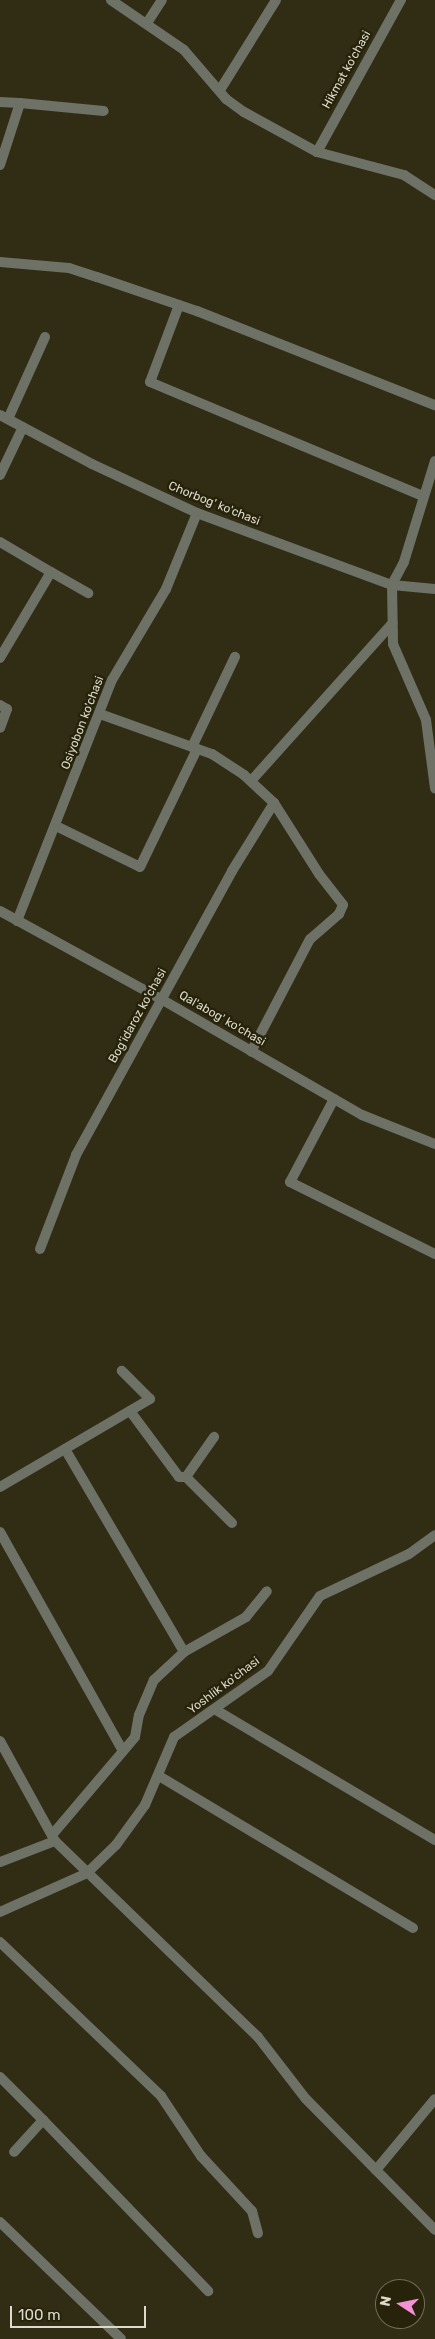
<!DOCTYPE html>
<meta charset="utf-8">
<style>
body{margin:0}
#map{position:relative;width:435px;height:2339px;overflow:hidden;background:#312d15;font-family:Rubik,sans-serif}
div>[style]{position:absolute}
[style*='--x']{left:calc(var(--x)*1px);top:calc(var(--y)*1px);width:calc(var(--w)*1px);rotate:calc(var(--a)*1deg)}
.minor>*{height:10px;margin:-5px;padding:0 5px;transform-origin:5px;border-radius:5px;background:#6d7166}
span{translate:-50% -50%;white-space:nowrap;text-align:center;line-height:1.15;-webkit-text-stroke:5px #27230b;paint-order:stroke}
.street-label{font-size:12px;color:#dcdacb}
.north{position:absolute;left:375px;top:2279px;width:50px;height:50px;box-sizing:border-box;background:#27230b;border:1px solid #6f6c58;border-radius:50%;rotate:281deg;font-size:14px;font-weight:700;line-height:20px;text-align:center;color:#dcdacb}
.north::after{content:'';display:block;margin:auto;width:18px;height:22px;background:#f391d5;clip-path:polygon(50% 0,100% 100%,50% 72%,0 100%)}
.scale{position:absolute;left:10px;top:2306px;width:136px;height:22px;box-sizing:border-box;border:2px solid #dcdacb;border-top:0;padding-left:6px;font-size:15px;line-height:18px;white-space:nowrap;color:#dcdacb;-webkit-text-stroke:4px #27230b;paint-order:stroke}
</style>
<div id="map">
<div class="minor">
<div style="--x:111;--y:0;--w:88;--a:34.4"></div>
<div style="--x:184;--y:50;--w:65;--a:49.4"></div>
<div style="--x:226;--y:99;--w:22;--a:36"></div>
<div style="--x:244;--y:112;--w:83;--a:28.7"></div>
<div style="--x:317;--y:152;--w:90;--a:14.8"></div>
<div style="--x:404;--y:175;--w:37;--a:33"></div>
<div style="--x:147;--y:23;--w:27;--a:-57"></div>
<div style="--x:220;--y:90;--w:106;--a:-58.1"></div>
<div style="--x:0;--y:102;--w:20;--a:3"></div>
<div style="--x:317;--y:152;--w:174;--a:-61.1"></div>
<div style="--x:0;--y:165;--w:65;--a:-72.1"></div>
<div style="--x:20;--y:103;--w:84;--a:5.4"></div>
<div style="--x:0;--y:262;--w:69;--a:5"></div>
<div style="--x:69;--y:268;--w:29;--a:18"></div>
<div style="--x:97;--y:277;--w:106;--a:18.8"></div>
<div style="--x:197;--y:311;--w:256;--a:21.6"></div>
<div style="--x:179;--y:305;--w:82;--a:110.6"></div>
<div style="--x:150;--y:382;--w:296;--a:22.7"></div>
<div style="--x:0;--y:415;--w:104;--a:28"></div>
<div style="--x:92;--y:464;--w:116;--a:25"></div>
<div style="--x:197;--y:513;--w:208;--a:20.3"></div>
<div style="--x:392;--y:585;--w:59;--a:89"></div>
<div style="--x:393;--y:644;--w:83;--a:66.5"></div>
<div style="--x:426;--y:720;--w:69;--a:82.5"></div>
<div style="--x:8;--y:419;--w:90;--a:-65.7"></div>
<div style="--x:435;--y:461;--w:106;--a:107.1"></div>
<div style="--x:404;--y:562;--w:26;--a:118"></div>
<div style="--x:392;--y:585;--w:43;--a:5.3"></div>
<div style="--x:0;--y:475;--w:53;--a:-64.4"></div>
<div style="--x:0;--y:542;--w:59;--a:30.5"></div>
<div style="--x:51;--y:572;--w:100;--a:120.7"></div>
<div style="--x:51;--y:572;--w:43;--a:29.6"></div>
<div style="--x:0;--y:705;--w:8;--a:30"></div>
<div style="--x:7;--y:709;--w:20;--a:110"></div>
<div style="--x:100;--y:714;--w:119;--a:19.7"></div>
<div style="--x:212;--y:754;--w:38;--a:33"></div>
<div style="--x:244;--y:775;--w:41;--a:43"></div>
<div style="--x:274;--y:803;--w:84;--a:57.6"></div>
<div style="--x:319;--y:874;--w:39;--a:52"></div>
<div style="--x:343;--y:905;--w:10;--a:114"></div>
<div style="--x:339;--y:914;--w:38;--a:139"></div>
<div style="--x:310;--y:939;--w:127;--a:117.6"></div>
<div style="--x:192;--y:747;--w:100;--a:-64.5"></div>
<div style="--x:251;--y:781;--w:212;--a:-48.1"></div>
<div style="--x:56;--y:826;--w:93;--a:26"></div>
<div style="--x:140;--y:867;--w:131;--a:-64.2"></div>
<div style="--x:0;--y:911;--w:183;--a:28.7"></div>
<div style="--x:161;--y:999;--w:232;--a:30"></div>
<div style="--x:362;--y:1115;--w:79;--a:21.7"></div>
<div style="--x:17;--y:921;--w:259;--a:-68.5"></div>
<div style="--x:112;--y:680;--w:106;--a:-59.3"></div>
<div style="--x:166;--y:589;--w:82;--a:-67.8"></div>
<div style="--x:334;--y:1099;--w:94;--a:117.9"></div>
<div style="--x:290;--y:1182;--w:162;--a:26.4"></div>
<div style="--x:40;--y:1249;--w:101;--a:-69"></div>
<div style="--x:76;--y:1155;--w:324;--a:-61.2"></div>
<div style="--x:232;--y:871;--w:80;--a:-58.3"></div>
<div style="--x:130;--y:1411;--w:82;--a:53.4"></div>
<div style="--x:179;--y:1477;--w:7;--a:0"></div>
<div style="--x:186;--y:1477;--w:49;--a:-55"></div>
<div style="--x:65;--y:1449;--w:235;--a:59.6"></div>
<div style="--x:184;--y:1652;--w:71;--a:-29.4"></div>
<div style="--x:246;--y:1617;--w:33;--a:-51"></div>
<div style="--x:186;--y:1477;--w:65;--a:45"></div>
<div style="--x:0;--y:1487;--w:174;--a:-30.4"></div>
<div style="--x:150;--y:1399;--w:40;--a:-135"></div>
<div style="--x:0;--y:1532;--w:251;--a:60.7"></div>
<div style="--x:216;--y:1710;--w:255;--a:30.7"></div>
<div style="--x:0;--y:1741;--w:114;--a:61.2"></div>
<div style="--x:55;--y:1841;--w:282;--a:44"></div>
<div style="--x:258;--y:2037;--w:78;--a:52.3"></div>
<div style="--x:306;--y:2099;--w:184;--a:45.4"></div>
<div style="--x:159;--y:1776;--w:296;--a:30.9"></div>
<div style="--x:52;--y:1835;--w:128;--a:-49.7"></div>
<div style="--x:135;--y:1737;--w:22;--a:-80"></div>
<div style="--x:139;--y:1715;--w:38;--a:-67"></div>
<div style="--x:154;--y:1680;--w:41;--a:-43"></div>
<div style="--x:0;--y:1862;--w:59;--a:-20.9"></div>
<div style="--x:0;--y:1912;--w:95;--a:-24.1"></div>
<div style="--x:87;--y:1873;--w:40;--a:-44"></div>
<div style="--x:116;--y:1845;--w:49;--a:-54.1"></div>
<div style="--x:145;--y:1805;--w:74;--a:-66.9"></div>
<div style="--x:174;--y:1737;--w:115;--a:-35.1"></div>
<div style="--x:268;--y:1671;--w:91;--a:-55.3"></div>
<div style="--x:320;--y:1596;--w:98;--a:-25.3"></div>
<div style="--x:409;--y:1554;--w:32;--a:-36"></div>
<div style="--x:0;--y:1942;--w:223;--a:43.7"></div>
<div style="--x:161;--y:2096;--w:72;--a:56.3"></div>
<div style="--x:201;--y:2156;--w:75;--a:47.2"></div>
<div style="--x:252;--y:2211;--w:23;--a:75"></div>
<div style="--x:0;--y:2077;--w:61;--a:45"></div>
<div style="--x:43;--y:2120;--w:43;--a:132.2"></div>
<div style="--x:43;--y:2120;--w:238;--a:46"></div>
<div style="--x:376;--y:2170;--w:92;--a:-50.3"></div>
<div style="--x:0;--y:2222;--w:168;--a:44"></div>
</div>
<div class="street-label">
<span style="left:347px;top:70px;rotate:-61deg">Hikmat ko'chasi</span>
<span style="left:214px;top:504px;rotate:22deg">Сhorbog' ko'chasi</span>
<span style="left:83px;top:723px;rotate:-69deg">Osiyobon ko'chasi</span>
<span style="left:138px;top:1016px;rotate:-61deg">Bog'idaroz ko'chasi</span>
<span style="left:222px;top:1019px;rotate:30deg">Qal'abog' ko'chasi</span>
<span style="left:224px;top:1686px;rotate:-37deg">Yoshlik ko'chasi</span>
</div>
<div class="north">N</div>
<div class="scale">100 m</div>
</div>
